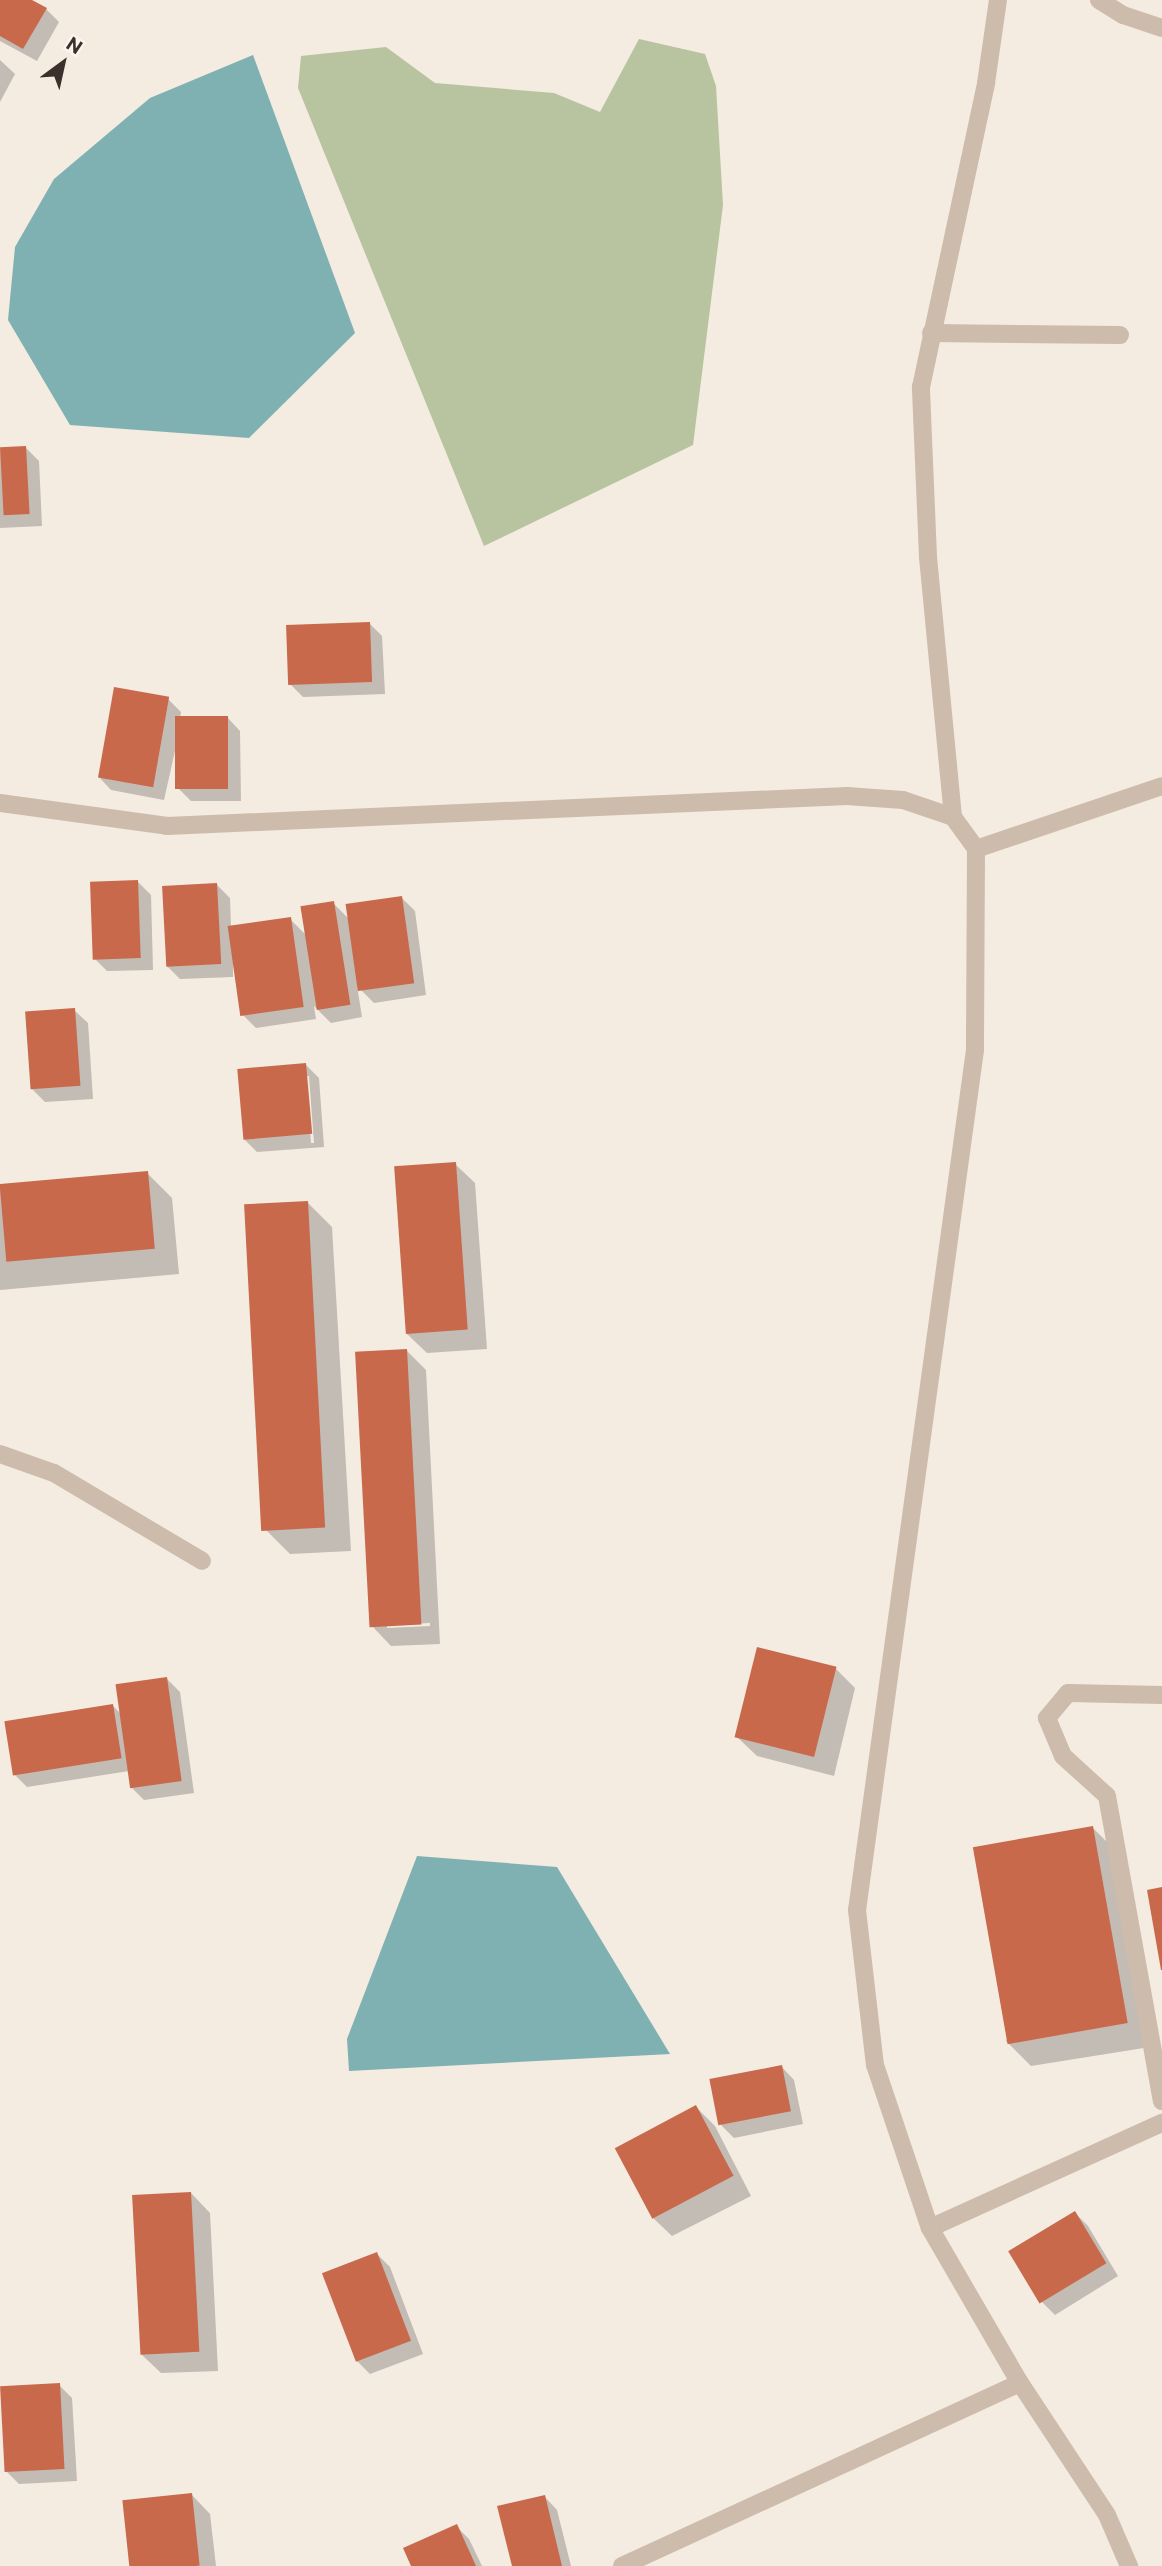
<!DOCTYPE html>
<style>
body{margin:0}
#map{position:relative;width:1162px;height:2566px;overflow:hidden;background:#f4ebe1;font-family:Commissioner,sans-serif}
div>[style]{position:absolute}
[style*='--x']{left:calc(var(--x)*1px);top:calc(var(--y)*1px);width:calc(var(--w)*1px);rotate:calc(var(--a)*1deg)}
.green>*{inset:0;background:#b8c4a0}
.water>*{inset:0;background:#7fb0b2}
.shadow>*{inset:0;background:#0003}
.building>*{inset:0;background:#c8694b;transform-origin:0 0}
.lane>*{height:18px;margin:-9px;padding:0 9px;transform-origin:9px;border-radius:9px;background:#cdbbac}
.street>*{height:18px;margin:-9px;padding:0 9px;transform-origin:9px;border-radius:9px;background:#cdbbac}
span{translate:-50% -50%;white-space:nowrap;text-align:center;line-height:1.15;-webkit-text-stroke:7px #fbf5ee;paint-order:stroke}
.north{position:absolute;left:28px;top:28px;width:70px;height:70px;-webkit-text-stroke:5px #fbf5ee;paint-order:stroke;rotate:33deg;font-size:19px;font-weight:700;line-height:28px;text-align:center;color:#3b302b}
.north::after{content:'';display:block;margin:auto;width:24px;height:32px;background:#3b302b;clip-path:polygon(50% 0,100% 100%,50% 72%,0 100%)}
</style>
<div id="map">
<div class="green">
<div style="clip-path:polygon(639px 39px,705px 54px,716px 86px,723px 205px,693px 445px,484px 546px,298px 88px,301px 56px,386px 47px,435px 83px,554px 93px,600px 112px)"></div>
</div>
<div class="water">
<div style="clip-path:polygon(253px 55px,355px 333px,249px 438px,70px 425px,8px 320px,15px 247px,54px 179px,150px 98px)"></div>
<div style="clip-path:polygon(417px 1856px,557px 1867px,670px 2054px,349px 2071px,347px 2039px)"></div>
</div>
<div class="shadow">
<div style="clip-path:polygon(0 0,29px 0,46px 9px,59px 22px,37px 61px,0 41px)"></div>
<div style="clip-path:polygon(0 60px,15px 74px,0 102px)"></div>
<div style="clip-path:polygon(26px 448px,39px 461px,42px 526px,0 528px,0 449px)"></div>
<div style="clip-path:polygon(369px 623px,382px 636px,385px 694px,303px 697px,290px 684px)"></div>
<div style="clip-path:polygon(168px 699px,181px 712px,180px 718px,227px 717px,240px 731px,241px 801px,191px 801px,178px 788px,177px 742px,164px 800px,111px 790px,98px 776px)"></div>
<div style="clip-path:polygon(138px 882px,151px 895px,153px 970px,107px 971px,94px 958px)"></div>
<div style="clip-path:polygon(217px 885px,230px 898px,231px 928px,290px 919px,306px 935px,333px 903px,350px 920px,402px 898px,415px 911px,426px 995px,374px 1003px,357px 986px,362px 1017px,331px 1023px,314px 1006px,316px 1019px,256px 1028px,243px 1015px,235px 965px,233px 965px,233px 977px,180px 979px,167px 966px)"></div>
<div style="clip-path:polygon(74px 1010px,88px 1023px,93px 1099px,45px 1102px,32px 1089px)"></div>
<div style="clip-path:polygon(evenodd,306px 1065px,319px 1078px,324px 1147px,257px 1152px,244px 1139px,306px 1065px,306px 1076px,309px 1076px,314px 1143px,311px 1143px,306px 1076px)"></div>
<div style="clip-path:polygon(455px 1164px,475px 1183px,487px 1349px,427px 1353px,407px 1334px)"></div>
<div style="clip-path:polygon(147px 1173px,172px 1198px,179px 1274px,0 1290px,0 1187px)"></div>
<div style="clip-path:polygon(307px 1202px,332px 1227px,351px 1551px,290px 1554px,265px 1529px)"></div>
<div style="clip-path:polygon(evenodd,407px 1351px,426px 1370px,440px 1644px,391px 1646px,372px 1626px,407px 1351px,430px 1623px,430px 1626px,387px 1628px,387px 1625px,430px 1623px)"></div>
<div style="clip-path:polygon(836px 1669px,855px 1688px,834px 1776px,757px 1756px,737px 1737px)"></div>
<div style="clip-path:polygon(167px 1679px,180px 1692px,194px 1793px,144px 1800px,131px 1787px,129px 1771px,27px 1787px,14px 1774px,113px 1706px,121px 1714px)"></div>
<div style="clip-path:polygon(1093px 1828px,1118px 1853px,1150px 2047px,1031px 2066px,1006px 2041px)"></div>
<div style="clip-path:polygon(781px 2066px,794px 2080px,803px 2124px,734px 2138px,721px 2125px)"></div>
<div style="clip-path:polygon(696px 2107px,715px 2126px,751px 2196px,672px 2236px,652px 2217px)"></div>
<div style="clip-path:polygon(191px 2193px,210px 2213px,218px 2371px,161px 2373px,141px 2354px)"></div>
<div style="clip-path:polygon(1075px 2213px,1088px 2226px,1118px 2276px,1055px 2315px,1042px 2302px)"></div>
<div style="clip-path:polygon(377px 2254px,390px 2267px,423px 2354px,370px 2374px,357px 2361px)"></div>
<div style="clip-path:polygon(59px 2385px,72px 2398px,77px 2481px,19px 2484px,6px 2471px)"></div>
<div style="clip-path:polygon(191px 2494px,210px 2514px,216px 2566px,132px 2566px)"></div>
<div style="clip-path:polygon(544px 2496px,557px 2510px,571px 2566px,513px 2566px)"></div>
<div style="clip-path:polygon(456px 2526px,469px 2539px,482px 2566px,413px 2566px)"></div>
</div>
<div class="building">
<div style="clip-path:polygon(0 0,32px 0,47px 8px,23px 49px,0 36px)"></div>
<div style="left:26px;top:446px;width:68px;height:26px;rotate:87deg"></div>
<div style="left:370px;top:622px;width:60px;height:84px;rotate:88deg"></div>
<div style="left:114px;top:687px;width:56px;height:92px;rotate:10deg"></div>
<div style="left:175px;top:716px;width:53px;height:73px"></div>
<div style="left:138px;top:880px;width:78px;height:48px;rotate:88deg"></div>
<div style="left:217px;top:883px;width:81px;height:55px;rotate:87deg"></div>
<div style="left:402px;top:896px;width:88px;height:57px;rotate:82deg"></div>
<div style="left:334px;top:901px;width:105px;height:34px;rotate:81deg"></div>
<div style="left:291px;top:917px;width:91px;height:64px;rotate:82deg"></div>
<div style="left:75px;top:1008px;width:78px;height:50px;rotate:86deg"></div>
<div style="left:306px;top:1063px;width:71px;height:69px;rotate:85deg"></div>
<div style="left:456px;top:1162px;width:168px;height:62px;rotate:86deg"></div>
<div style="left:148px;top:1171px;width:78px;height:149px;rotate:85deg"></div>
<div style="left:308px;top:1201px;width:327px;height:64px;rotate:87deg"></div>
<div style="left:407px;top:1349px;width:276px;height:52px;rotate:87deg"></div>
<div style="left:757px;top:1647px;width:82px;height:93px;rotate:14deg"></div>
<div style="left:167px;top:1677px;width:105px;height:52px;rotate:82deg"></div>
<div style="left:113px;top:1704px;width:55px;height:110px;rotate:81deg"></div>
<div style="left:1093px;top:1826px;width:200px;height:122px;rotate:80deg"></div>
<div style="clip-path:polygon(1162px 1887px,1162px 1970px,1161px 1970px,1147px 1890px)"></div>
<div style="left:782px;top:2065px;width:47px;height:74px;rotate:79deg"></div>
<div style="left:696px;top:2105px;width:80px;height:92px;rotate:62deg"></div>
<div style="left:191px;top:2192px;width:160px;height:59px;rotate:87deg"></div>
<div style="left:1075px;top:2211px;width:61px;height:78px;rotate:59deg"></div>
<div style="left:377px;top:2252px;width:95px;height:59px;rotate:69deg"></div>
<div style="left:60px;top:2383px;width:86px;height:60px;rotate:87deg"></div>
<div style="left:192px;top:2493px;width:73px;height:70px;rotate:84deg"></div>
<div style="clip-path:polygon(545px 2495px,562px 2566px,512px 2566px,497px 2506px)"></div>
<div style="clip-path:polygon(457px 2524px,476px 2566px,411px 2566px,403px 2548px)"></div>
</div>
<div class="lane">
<div style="--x:0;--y:1454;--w:57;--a:19.4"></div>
<div style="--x:54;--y:1473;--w:172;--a:30.7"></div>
<div style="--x:1162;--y:1695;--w:94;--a:-178.8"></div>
<div style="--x:1068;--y:1693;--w:33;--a:130"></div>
<div style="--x:1047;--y:1718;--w:41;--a:67.2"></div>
<div style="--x:1063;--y:1756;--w:59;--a:42.3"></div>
<div style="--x:1107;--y:1796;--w:310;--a:79.8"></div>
<div style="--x:930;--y:2228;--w:255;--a:-24.4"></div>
</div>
<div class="street">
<div style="--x:1099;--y:0;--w:28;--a:32"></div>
<div style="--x:1123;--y:15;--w:41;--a:18.4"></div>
<div style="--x:931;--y:333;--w:189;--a:0.6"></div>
<div style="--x:0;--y:803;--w:169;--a:7.8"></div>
<div style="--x:167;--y:826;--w:681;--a:-2.53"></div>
<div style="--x:847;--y:796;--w:56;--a:4.1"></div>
<div style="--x:903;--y:800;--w:53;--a:18.8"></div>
<div style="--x:953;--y:817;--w:39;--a:54"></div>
<div style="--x:976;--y:849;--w:201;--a:90.3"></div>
<div style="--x:975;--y:1050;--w:868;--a:97.81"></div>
<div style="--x:857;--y:1910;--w:156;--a:83.4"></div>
<div style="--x:875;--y:2065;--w:172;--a:71.4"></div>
<div style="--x:930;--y:2228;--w:179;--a:59.9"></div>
<div style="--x:1020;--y:2383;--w:158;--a:56.6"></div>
<div style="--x:1107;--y:2515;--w:56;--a:66.7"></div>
<div style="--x:953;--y:817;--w:261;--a:-95.5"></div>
<div style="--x:928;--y:557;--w:170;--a:-92.4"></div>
<div style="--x:921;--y:387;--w:311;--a:-77.9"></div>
<div style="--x:986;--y:83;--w:84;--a:-81.8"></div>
<div style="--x:976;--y:849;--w:196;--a:-18.7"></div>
<div style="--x:622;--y:2566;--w:438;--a:-24.7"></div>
</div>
<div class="north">N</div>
</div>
